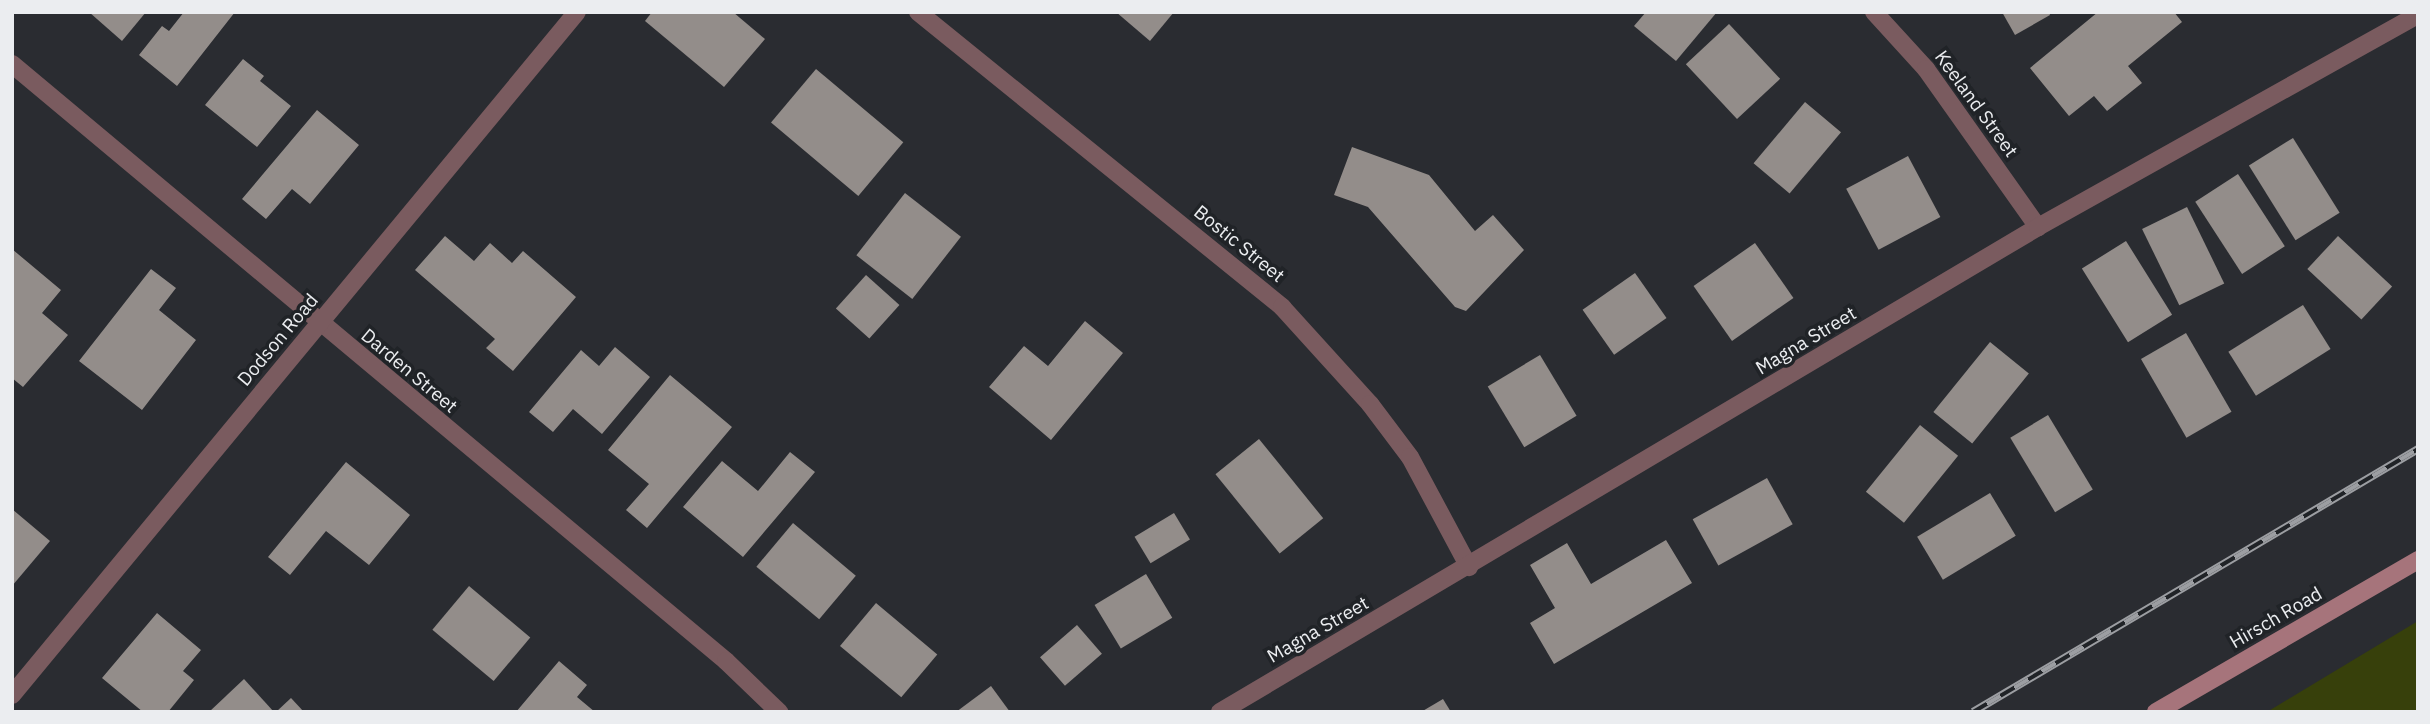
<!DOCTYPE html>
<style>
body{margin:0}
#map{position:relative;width:2430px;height:724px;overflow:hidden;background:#2a2c31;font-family:"IBM Plex Sans",sans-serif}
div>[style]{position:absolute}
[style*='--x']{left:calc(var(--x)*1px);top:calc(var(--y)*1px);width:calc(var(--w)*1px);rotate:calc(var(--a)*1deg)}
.green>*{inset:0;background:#37400b}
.building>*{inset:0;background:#938d8a;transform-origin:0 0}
.minor>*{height:18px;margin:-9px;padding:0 9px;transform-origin:9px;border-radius:9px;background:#7a5b5f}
.secondary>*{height:18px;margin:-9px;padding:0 9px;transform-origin:9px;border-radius:9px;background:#a6747b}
.rail>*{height:8px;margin-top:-4px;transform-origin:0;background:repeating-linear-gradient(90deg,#202327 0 16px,#9c9ea2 0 32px);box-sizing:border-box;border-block:2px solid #9c9ea2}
span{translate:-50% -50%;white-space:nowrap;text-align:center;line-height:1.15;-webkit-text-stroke:7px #202327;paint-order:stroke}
.street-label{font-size:19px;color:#ebedf0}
.frame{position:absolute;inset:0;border:14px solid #ebedf0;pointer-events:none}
</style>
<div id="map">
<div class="green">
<div style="clip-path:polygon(2418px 621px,2418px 712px,2267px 712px)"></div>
</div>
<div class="building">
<div style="clip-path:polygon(89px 12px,146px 12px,122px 41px)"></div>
<div style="clip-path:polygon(184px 12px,235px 12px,177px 86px,139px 55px,162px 26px,169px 31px)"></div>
<div style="clip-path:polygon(652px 12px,733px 12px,765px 39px,724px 87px,645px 21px)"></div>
<div style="clip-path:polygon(1116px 12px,1174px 12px,1150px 41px)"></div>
<div style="clip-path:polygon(1646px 12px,1717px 12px,1676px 61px,1634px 26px)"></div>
<div style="clip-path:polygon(2002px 12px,2049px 12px,2050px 15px,2015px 35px)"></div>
<div style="clip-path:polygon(2098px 12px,2174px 12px,2182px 22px,2128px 66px,2142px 83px,2107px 111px,2094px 96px,2069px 116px,2030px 68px)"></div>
<div style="left:1729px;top:24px;width:75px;height:59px;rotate:47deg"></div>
<div style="clip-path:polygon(243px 59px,264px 76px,260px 81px,291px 106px,257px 147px,205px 105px)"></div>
<div style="left:816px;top:69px;width:114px;height:70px;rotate:40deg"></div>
<div style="left:1805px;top:102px;width:47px;height:80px;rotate:40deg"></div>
<div style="clip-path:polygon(317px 110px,359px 145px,310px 204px,292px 189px,266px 219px,242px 199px)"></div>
<div style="left:2293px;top:138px;width:88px;height:52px;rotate:58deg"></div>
<div style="clip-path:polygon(1352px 147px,1429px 175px,1475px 231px,1493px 215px,1524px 250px,1466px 311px,1455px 307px,1368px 207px,1334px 195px)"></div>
<div style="left:1908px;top:156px;width:69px;height:70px;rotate:62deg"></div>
<div style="left:2238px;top:174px;width:86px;height:51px;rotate:57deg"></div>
<div style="left:905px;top:193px;width:71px;height:79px;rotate:38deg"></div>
<div style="left:2187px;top:207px;width:85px;height:50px;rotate:64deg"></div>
<div style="clip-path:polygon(445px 236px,474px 261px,490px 243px,512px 263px,523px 251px,576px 297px,513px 371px,486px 348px,495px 339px,415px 270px)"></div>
<div style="left:2338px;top:236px;width:74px;height:45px;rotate:43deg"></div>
<div style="left:2126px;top:241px;width:87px;height:52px;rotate:58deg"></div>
<div style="left:1755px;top:243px;width:67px;height:75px;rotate:55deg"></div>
<div style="clip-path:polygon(12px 249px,61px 290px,42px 313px,68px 335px,23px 387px,12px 378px)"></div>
<div style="clip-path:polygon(151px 269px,176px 288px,159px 310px,196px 340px,142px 410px,79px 361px)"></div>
<div style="left:1635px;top:273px;width:55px;height:64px;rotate:55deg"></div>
<div style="left:866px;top:275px;width:45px;height:45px;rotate:42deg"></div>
<div style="left:2303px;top:305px;width:52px;height:88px;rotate:58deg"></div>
<div style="clip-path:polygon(1085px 321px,1123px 353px,1051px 440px,989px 387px,1024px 346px,1048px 366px)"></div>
<div style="left:2186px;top:333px;width:91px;height:52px;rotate:60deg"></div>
<div style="left:1990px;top:342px;width:50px;height:90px;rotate:39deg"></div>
<div style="clip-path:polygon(615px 347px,650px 377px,602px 434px,573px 409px,553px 432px,529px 412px,581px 350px,599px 366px)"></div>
<div style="left:1540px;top:355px;width:71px;height:61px;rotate:59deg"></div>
<div style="clip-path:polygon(670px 375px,732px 427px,647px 528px,626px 510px,649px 484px,608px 450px)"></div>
<div style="left:2048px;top:415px;width:87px;height:44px;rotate:59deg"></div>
<div style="left:1920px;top:425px;width:49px;height:86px;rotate:39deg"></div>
<div style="left:1259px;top:439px;width:102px;height:56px;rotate:51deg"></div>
<div style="clip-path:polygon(790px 452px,815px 472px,743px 557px,683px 507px,722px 461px,758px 491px)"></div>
<div style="clip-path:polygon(346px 462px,410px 515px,369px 565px,326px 531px,290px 575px,268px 557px)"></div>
<div style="left:1767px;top:478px;width:53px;height:85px;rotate:61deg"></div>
<div style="left:1990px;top:493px;width:50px;height:85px;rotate:59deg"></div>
<div style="clip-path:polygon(12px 509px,50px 541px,12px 586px)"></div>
<div style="left:1174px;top:513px;width:31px;height:46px;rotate:59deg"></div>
<div style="left:793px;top:523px;width:82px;height:57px;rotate:40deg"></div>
<div style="clip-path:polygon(1666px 540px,1692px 583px,1554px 664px,1530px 623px,1555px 608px,1530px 565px,1567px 543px,1591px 584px)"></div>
<div style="left:1146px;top:574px;width:51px;height:60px;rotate:59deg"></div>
<div style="left:469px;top:586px;width:80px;height:57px;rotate:40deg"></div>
<div style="left:876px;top:603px;width:80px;height:56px;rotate:40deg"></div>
<div style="clip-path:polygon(157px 613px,201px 650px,183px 671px,194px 680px,168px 712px,143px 712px,102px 678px)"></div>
<div style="left:1077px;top:625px;width:38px;height:49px;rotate:49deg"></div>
<div style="clip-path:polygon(559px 661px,587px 685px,577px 697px,595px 712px,516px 712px)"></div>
<div style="clip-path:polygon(244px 679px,274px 712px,209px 712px)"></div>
<div style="clip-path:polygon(991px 686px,1010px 712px,956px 712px)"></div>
<div style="clip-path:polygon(291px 698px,304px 712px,276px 712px)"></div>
<div style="clip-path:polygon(1443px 699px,1451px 712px,1421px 712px)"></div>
</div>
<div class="minor">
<div style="--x:918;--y:12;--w:469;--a:39"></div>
<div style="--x:1282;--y:307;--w:131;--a:47.8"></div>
<div style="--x:1370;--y:404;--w:66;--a:53"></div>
<div style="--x:1410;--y:457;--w:125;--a:61.8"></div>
<div style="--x:1874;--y:12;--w:77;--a:47.6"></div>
<div style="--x:1926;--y:69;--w:194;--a:54.7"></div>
<div style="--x:12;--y:64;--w:931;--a:39.9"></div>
<div style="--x:726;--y:661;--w:74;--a:43.9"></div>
<div style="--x:12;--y:695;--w:886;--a:-50.4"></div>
<div style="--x:1220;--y:712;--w:951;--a:-30.66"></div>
<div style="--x:2038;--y:227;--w:435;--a:-29.2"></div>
</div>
<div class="secondary">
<div style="--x:2156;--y:712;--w:303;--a:-30.1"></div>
</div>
<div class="rail">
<div style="--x:1973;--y:712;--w:517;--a:-30.58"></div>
</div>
<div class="street-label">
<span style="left:1976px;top:104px;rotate:54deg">Keeland Street</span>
<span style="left:1239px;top:244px;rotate:39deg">Bostic Street</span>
<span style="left:278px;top:340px;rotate:-50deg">Dodson Road</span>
<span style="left:1806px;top:341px;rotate:-31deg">Magna Street</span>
<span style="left:409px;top:371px;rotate:40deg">Darden Street</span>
<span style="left:2276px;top:618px;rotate:-30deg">Hirsch Road</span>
<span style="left:1318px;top:630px;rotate:-30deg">Magna Street</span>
</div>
<div class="frame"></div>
</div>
